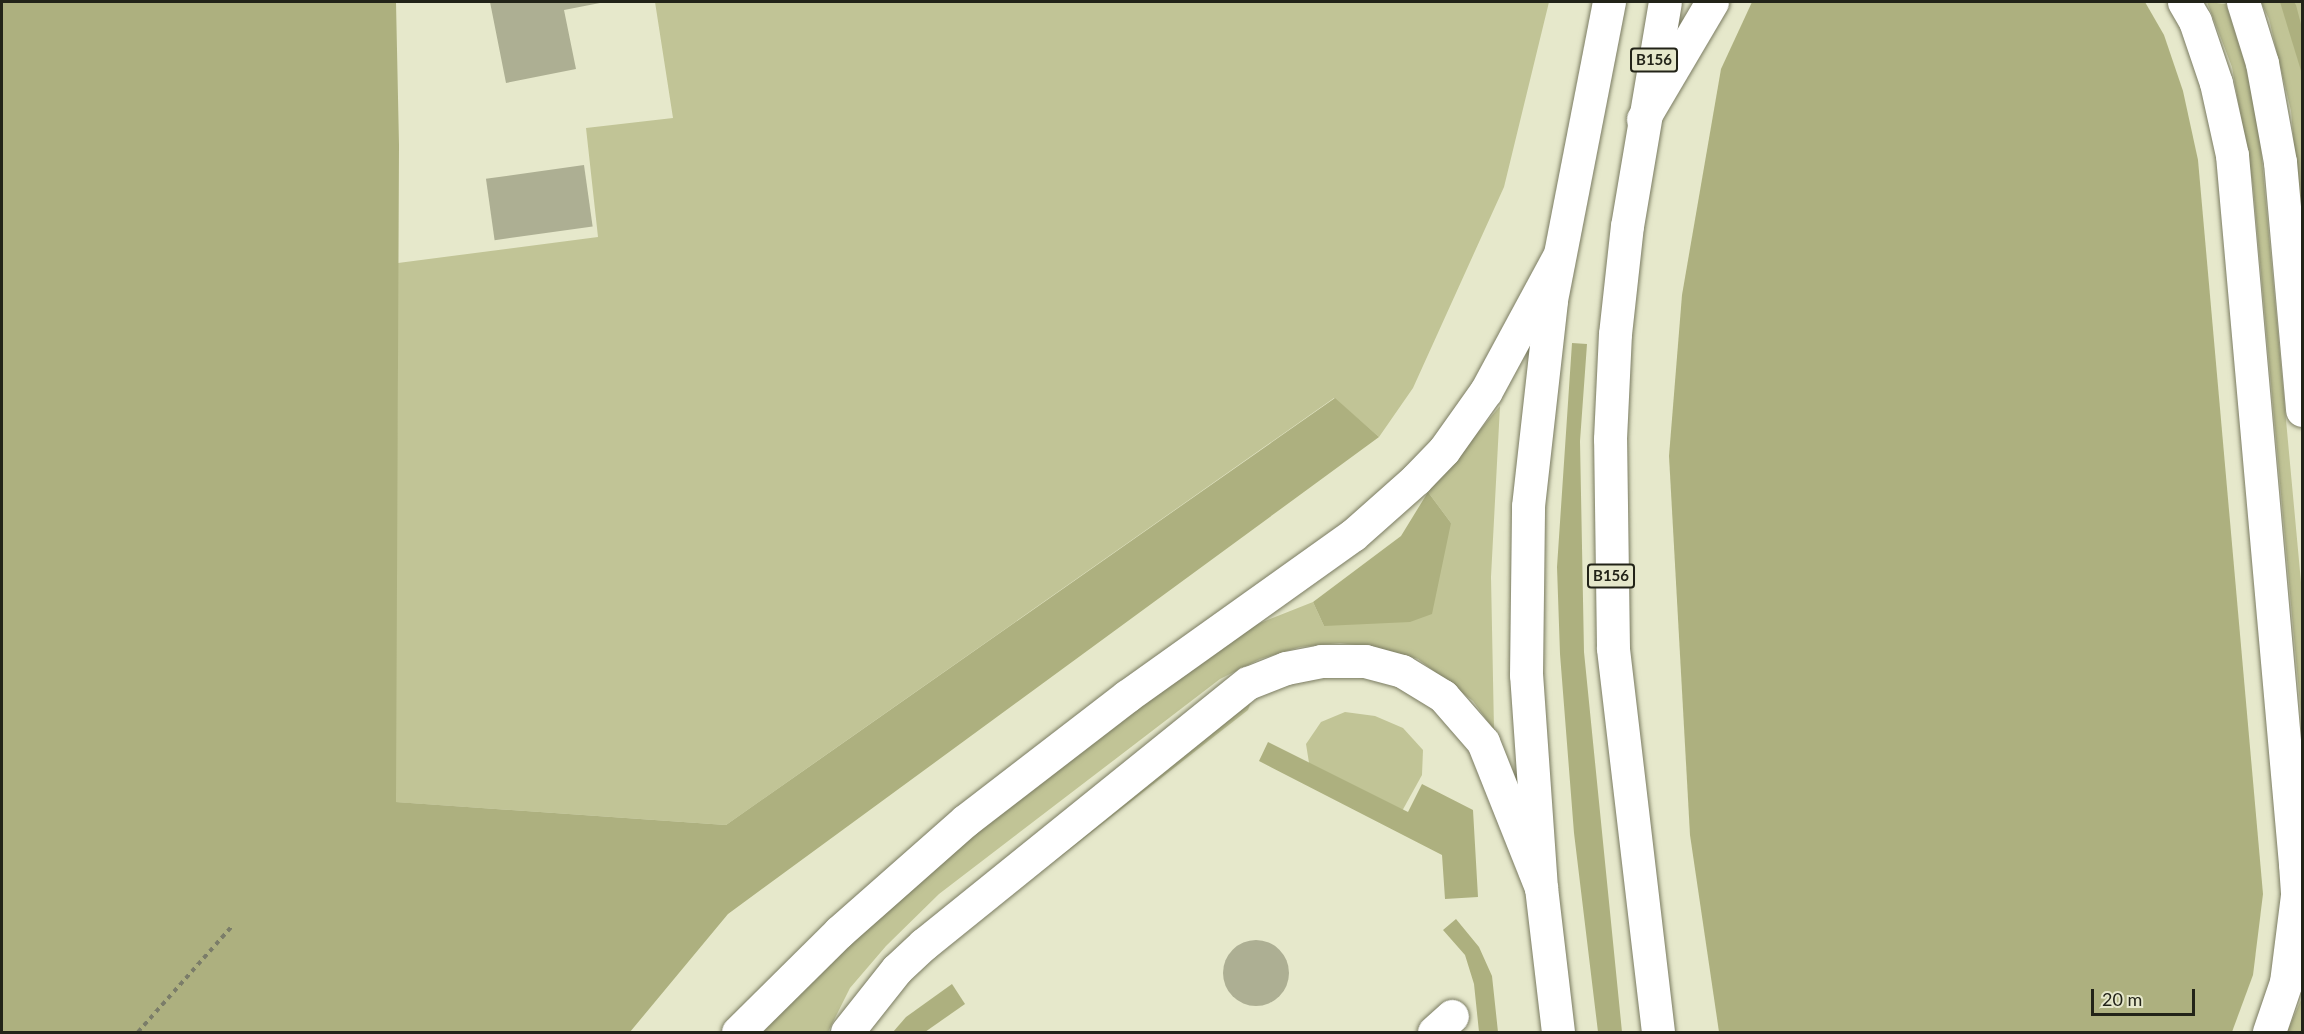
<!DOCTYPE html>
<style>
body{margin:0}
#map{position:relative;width:2304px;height:1034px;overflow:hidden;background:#e6e8cb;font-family:Lato,sans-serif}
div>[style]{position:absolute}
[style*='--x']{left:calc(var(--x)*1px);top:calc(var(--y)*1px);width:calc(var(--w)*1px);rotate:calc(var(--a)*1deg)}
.green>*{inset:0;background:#c1c496}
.forest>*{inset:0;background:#adb07f}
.building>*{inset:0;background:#adaf93;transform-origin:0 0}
.round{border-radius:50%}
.path>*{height:4px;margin-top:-2px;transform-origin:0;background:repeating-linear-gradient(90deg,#7b7d69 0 4.5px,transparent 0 9px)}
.roads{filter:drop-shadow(0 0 2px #7a7b61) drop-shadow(0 0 2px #7a7b61)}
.minor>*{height:33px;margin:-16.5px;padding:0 16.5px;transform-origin:16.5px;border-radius:16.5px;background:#fff}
.major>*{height:33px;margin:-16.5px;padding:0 16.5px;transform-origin:16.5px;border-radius:16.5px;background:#fff}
.highway>*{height:33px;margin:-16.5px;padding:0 16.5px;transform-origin:16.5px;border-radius:16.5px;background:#fff}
span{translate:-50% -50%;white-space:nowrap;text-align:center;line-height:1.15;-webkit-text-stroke:6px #e6e8cb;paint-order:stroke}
.shield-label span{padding:2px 4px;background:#e6e8cb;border:2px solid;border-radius:4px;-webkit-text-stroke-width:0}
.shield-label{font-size:15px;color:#222318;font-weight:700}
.frame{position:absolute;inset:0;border:3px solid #222318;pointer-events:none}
.scale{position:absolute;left:2091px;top:989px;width:104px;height:27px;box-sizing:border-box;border:3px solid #222318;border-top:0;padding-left:8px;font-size:18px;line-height:21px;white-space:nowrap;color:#222318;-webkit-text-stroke:4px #e6e8cb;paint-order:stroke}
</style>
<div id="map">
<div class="green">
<div style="clip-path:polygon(655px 2px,1549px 2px,1504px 187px,1413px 388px,1379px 437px,1334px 398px,726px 825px,395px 802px,398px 263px,598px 237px,586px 128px,673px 118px)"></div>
<div style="clip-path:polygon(2207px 2px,2226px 4px,2245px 64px,2259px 128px,2302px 593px,2302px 726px,2253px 185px,2232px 67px)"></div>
<div style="clip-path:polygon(2261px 2px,2302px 2px,2302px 236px,2291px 111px,2269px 19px)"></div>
<div style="clip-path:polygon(1500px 406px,1491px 577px,1494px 730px,1473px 701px,1418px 659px,1379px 648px,1340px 643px,1300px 647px,1260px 659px,1220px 679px,939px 894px,886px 946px,850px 988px,828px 1032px,763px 1032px,848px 943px,1059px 764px,1250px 627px,1313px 602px,1324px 626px,1451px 523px,1428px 492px)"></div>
<div style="clip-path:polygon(1251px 702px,1248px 710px,954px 940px)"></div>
<div style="clip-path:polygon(1345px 712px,1375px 716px,1403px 728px,1423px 750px,1422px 775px,1401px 813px,1310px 769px,1306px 744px,1321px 722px)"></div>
<div style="clip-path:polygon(2302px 991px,2302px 1032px,2287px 1032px,2301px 1000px)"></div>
</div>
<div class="forest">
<div style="clip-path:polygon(2px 2px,396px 2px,399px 145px,396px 802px,726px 825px,1335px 398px,1379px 437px,728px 914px,630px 1032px,2px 1032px)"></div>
<div style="clip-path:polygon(1752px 2px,2145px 2px,2164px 35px,2183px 91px,2198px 160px,2263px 894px,2253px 975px,2232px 1032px,1719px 1032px,1690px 835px,1669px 456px,1682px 295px,1721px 69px)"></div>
<div style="clip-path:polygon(2280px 2px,2294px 2px,2296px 5px,2302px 28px,2302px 74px)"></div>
<div style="clip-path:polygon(1572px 343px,1587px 344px,1580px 441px,1584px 652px,1622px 1032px,1598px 1032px,1574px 833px,1560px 654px,1557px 567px)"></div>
<div style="clip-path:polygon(1428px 492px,1451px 523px,1432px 614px,1410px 622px,1324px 626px,1313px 602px,1401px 536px)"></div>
<div style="clip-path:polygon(1268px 742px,1408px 812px,1422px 784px,1473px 810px,1478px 897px,1445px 899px,1442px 855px,1259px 761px)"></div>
<div style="clip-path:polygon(1456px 919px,1479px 947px,1492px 976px,1498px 1032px,1479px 1032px,1474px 984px,1465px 955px,1443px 930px)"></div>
<div style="clip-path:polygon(952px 984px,965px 1004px,925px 1032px,893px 1032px,906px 1017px)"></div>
</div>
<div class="building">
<div style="clip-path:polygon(490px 2px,600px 2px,600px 3px,564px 10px,576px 69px,506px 83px)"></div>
<div style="left:584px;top:165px;width:62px;height:99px;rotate:82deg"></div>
<div class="round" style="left:1223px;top:940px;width:66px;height:66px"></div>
</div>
<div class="path">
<div style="--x:138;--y:1032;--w:142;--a:-48.4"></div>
</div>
<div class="roads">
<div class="minor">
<div style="--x:1434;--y:1032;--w:24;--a:-42"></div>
</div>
<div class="major">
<div style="--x:1558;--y:1032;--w:145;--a:-96.7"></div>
<div style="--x:1541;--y:888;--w:214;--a:-94"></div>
<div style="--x:1526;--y:675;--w:169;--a:-89.3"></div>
<div style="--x:1528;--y:506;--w:207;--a:-83.6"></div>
<div style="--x:1551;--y:300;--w:304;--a:-79"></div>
<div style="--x:1658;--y:1032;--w:387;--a:-96.7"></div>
<div style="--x:1613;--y:648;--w:209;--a:-90.8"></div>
<div style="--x:1610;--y:439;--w:105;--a:-87.3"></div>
<div style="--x:1615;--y:334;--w:109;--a:-83.7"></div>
<div style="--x:1627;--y:226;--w:227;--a:-80.4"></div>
</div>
<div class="highway">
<div style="--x:2184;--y:2;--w:22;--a:60"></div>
<div style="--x:2195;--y:21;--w:65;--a:71.3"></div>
<div style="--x:2216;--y:83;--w:74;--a:77.5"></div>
<div style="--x:2232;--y:155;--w:712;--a:84.92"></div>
<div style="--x:2295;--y:864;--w:31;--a:86"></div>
<div style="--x:2297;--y:895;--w:88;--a:97.2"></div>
<div style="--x:2286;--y:982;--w:53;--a:108.8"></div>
<div style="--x:2243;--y:2;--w:64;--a:72.7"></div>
<div style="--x:2262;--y:63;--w:101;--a:79.7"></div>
<div style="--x:2280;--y:162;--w:249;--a:84.9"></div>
<div style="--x:1643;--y:119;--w:136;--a:-59.5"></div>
<div style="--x:738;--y:1032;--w:142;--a:-44.7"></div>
<div style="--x:839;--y:932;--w:169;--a:-41.4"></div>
<div style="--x:966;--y:820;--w:203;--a:-37.6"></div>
<div style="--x:1127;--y:696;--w:277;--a:-35.5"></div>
<div style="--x:1353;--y:535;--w:84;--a:-41.6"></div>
<div style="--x:1416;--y:479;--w:40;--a:-46"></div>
<div style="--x:1444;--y:450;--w:72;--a:-54.6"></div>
<div style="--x:1486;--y:391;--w:151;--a:-61.6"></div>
<div style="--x:847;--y:1032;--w:80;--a:-51.6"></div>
<div style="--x:897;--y:969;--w:37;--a:-43"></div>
<div style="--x:924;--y:944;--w:416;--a:-38.9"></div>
<div style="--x:1248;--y:683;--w:41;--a:-21.5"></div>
<div style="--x:1286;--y:668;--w:36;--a:-11"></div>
<div style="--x:1321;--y:661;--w:44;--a:0"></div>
<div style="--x:1365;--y:661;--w:38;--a:15"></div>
<div style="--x:1402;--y:671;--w:48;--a:31.4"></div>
<div style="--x:1443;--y:696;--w:61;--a:49"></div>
<div style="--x:1483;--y:742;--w:157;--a:68.3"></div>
</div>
</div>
<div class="shield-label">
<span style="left:1654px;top:60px">B156</span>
<span style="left:1611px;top:576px">B156</span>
</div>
<div class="frame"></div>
<div class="scale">20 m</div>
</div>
